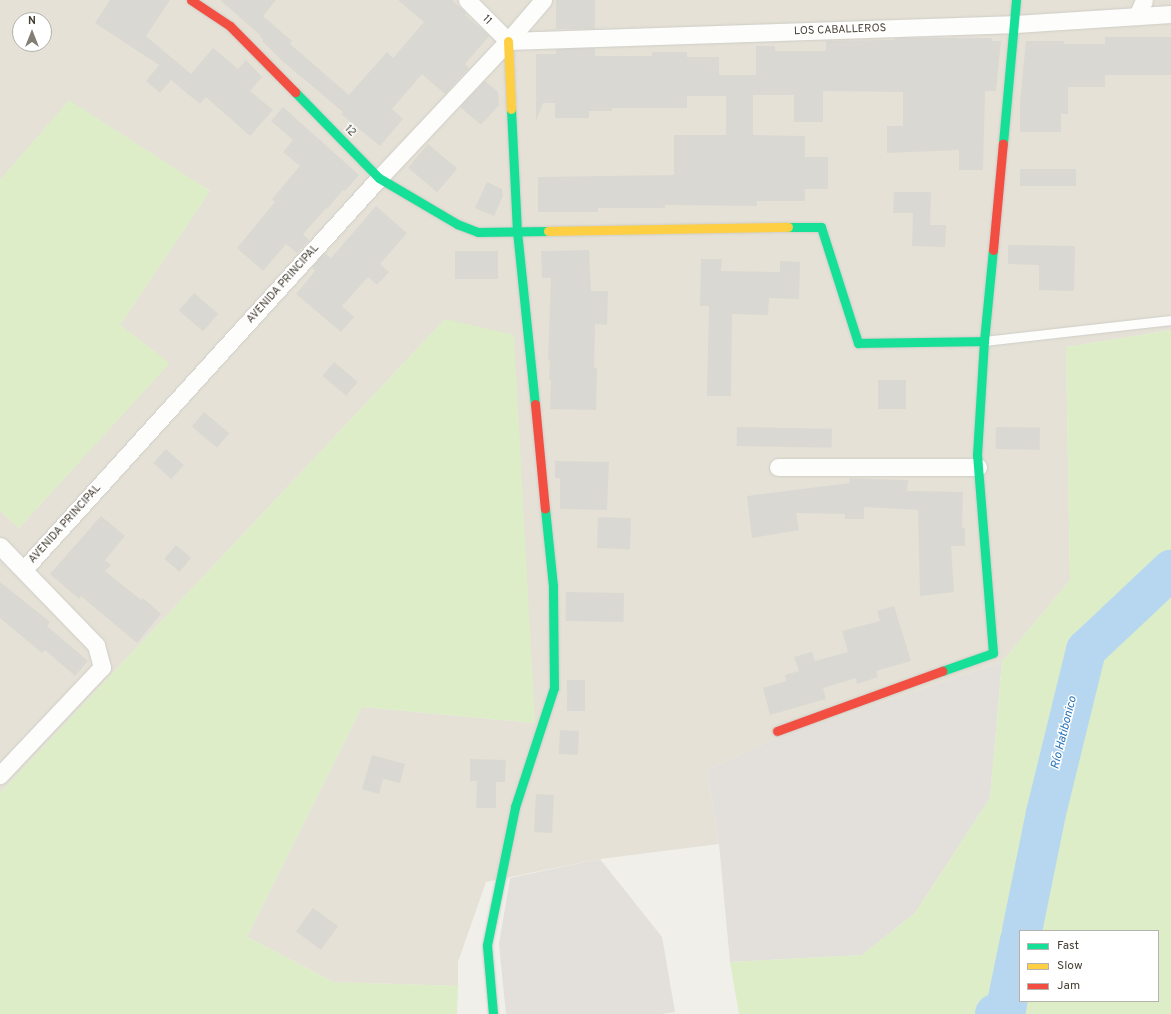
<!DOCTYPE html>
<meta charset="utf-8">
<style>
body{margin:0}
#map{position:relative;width:1171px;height:1014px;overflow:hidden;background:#f0efea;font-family:Overpass,sans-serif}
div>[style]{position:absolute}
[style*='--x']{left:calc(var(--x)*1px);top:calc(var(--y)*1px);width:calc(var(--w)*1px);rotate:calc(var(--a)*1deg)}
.residential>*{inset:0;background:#e5e1d6}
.industrial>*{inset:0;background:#e3e0db}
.green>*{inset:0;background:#dcedc8}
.river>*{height:40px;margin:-20px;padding:0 20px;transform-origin:20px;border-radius:20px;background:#b7d7f1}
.building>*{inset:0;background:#dad8d2;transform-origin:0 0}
.roads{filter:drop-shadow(0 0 1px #cecdc7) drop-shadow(0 0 1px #cecdc7)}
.lane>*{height:9px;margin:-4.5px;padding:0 4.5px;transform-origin:4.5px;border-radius:4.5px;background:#fdfdfc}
.street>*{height:17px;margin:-8.5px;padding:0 8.5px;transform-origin:8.5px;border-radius:8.5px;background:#fdfdfc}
.fast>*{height:9px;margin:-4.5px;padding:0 4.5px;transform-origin:4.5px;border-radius:4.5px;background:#16e098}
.slow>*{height:9px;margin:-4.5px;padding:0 4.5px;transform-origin:4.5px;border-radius:4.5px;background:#ffcf43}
.jam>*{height:9px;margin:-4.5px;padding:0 4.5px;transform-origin:4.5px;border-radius:4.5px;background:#f24e42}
span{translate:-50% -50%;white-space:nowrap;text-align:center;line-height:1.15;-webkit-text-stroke:3px #fff;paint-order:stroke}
.street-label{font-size:11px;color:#474135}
.water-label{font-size:12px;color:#2774b9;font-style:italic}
.legend{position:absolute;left:1019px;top:930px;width:140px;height:72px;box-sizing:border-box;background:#fff;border:1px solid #b5b3ae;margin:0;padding:5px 7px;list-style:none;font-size:12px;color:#474135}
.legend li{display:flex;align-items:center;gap:8px;height:20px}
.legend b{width:20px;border:1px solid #b5b3ae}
.north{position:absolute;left:12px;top:12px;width:40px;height:40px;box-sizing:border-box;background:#fff;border:1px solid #b5b3ae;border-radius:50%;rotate:0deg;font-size:11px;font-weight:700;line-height:16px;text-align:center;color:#474135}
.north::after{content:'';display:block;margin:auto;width:14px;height:18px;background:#827e74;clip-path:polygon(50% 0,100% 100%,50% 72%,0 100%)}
</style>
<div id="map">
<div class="residential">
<div style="clip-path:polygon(evenodd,0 0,1171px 0,1171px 330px,1066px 347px,1070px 580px,1002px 662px,779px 737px,707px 770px,719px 844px,600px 859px,486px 882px,458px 962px,458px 986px,334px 982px,247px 937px,362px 707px,535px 723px,445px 319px,0 793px,0 511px,19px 528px,169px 363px,120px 325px,210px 191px,69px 101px,0 180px,0 0,20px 20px,44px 20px,44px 44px,20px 44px,20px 20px)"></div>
</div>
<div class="industrial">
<div style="clip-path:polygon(1002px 662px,990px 798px,915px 913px,862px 955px,730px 962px,719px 844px,707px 770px,779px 737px)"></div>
<div style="clip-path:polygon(600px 859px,662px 937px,675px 1012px,662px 1014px,506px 1014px,499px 944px,510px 878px)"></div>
</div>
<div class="green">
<div style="clip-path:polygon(69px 100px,210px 191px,120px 325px,170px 363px,19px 528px,0 511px,0 180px)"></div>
<div style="clip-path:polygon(445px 319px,514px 335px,535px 723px,362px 707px,247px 937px,334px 982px,458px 986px,457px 1014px,0 1014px,0 793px)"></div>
<div style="clip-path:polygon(evenodd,1171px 330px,1171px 1014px,739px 1014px,730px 962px,862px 955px,915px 913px,990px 798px,1002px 662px,1070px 580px,1066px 347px,1171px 330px,1020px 931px,1158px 931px,1158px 1001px,1020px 1001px,1020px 931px)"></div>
</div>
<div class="river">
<div style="--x:1022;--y:931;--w:120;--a:-78.5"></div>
<div style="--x:1046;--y:813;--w:168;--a:-76.2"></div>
<div style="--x:1086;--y:650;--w:117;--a:-43.3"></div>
<div style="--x:995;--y:1014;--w:13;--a:-29"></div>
<div style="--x:1006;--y:1008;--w:69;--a:-78.4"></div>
</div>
<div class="building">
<div style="clip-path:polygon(110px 0,170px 0,146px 36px,191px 74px,213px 48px,238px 69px,246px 60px,262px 77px,250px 91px,273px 110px,250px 136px,206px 97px,200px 104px,171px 80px,160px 93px,146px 81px,159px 65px,95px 23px)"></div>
<div style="clip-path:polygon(220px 0,276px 0,263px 16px,292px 41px,290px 44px,349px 95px,387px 52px,393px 58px,424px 22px,398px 0,452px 0,466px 13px,465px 15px,489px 36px,465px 64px,469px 68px,445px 94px,422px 74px,392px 109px,403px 119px,380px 146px,341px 114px,343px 112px,279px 58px,262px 41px,263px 40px,259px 34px)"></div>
<div style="left:556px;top:0;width:39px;height:29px"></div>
<div style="clip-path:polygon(1105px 37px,1171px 37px,1171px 75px,1105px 75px,1105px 87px,1068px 87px,1068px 114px,1061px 114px,1061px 132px,1020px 132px,1020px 102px,1026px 41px,1064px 41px,1064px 44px,1105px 44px)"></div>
<div style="clip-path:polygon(895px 38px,992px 38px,992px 41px,1001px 41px,996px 91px,985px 91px,983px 170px,959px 170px,959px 150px,887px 153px,887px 126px,903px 126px,903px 92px,823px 91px,823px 122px,794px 122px,794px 95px,753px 95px,753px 135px,805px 136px,805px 157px,828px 157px,828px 189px,805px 189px,805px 201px,757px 201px,757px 206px,665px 205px,665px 208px,598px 208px,598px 212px,538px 212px,538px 177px,674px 175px,674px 135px,726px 135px,726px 96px,687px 96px,687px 108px,612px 108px,612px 111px,589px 111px,589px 118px,555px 118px,555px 103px,543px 103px,536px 121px,536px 54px,556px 54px,556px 49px,595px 48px,595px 56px,652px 56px,652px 52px,687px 52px,687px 57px,719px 57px,719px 75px,756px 75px,756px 46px,775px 46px,775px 51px,826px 51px,826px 41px,895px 40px)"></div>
<div style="clip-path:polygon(485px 81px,498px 92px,499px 105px,481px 125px,460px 107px)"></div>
<div style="clip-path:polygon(283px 107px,359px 175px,345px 191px,343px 190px,327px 209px,326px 208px,303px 234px,309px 240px,297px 253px,286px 244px,263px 271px,237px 248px,275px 202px,272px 199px,300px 166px,283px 152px,293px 140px,271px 121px)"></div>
<div style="left:428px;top:144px;width:38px;height:31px;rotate:40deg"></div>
<div style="left:1020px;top:169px;width:56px;height:17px"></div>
<div style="clip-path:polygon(487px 182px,502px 189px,503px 196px,494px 216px,475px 208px)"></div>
<div style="clip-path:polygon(894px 192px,931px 192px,930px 225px,946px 225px,945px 247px,912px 246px,913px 213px,893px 213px)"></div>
<div style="clip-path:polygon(376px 206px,407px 233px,380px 264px,389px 272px,377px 285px,368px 277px,342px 306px,354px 317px,341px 332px,296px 294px,315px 271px,312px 267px,324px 253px,331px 258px)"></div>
<div style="clip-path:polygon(1008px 245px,1075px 246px,1074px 291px,1039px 290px,1039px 265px,1008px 264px)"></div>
<div style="clip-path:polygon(589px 250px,591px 291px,608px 291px,607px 325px,595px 324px,594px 368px,597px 368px,596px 410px,550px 409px,551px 380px,549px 380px,550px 360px,548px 360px,551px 278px,542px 278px,541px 251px)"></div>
<div style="left:455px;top:251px;width:43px;height:28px"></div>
<div style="clip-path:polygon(701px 259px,722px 259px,721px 271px,780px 272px,780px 261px,800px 262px,799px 299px,769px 298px,768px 315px,732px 314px,731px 396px,707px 396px,709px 306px,700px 306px)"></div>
<div style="left:194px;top:293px;width:32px;height:23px;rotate:41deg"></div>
<div style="left:334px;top:362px;width:31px;height:18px;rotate:40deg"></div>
<div style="left:878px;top:380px;width:28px;height:29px"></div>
<div style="left:204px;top:412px;width:33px;height:19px;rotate:40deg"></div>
<div style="left:737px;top:427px;width:95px;height:19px;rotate:1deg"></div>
<div style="left:996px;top:427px;width:44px;height:22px;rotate:1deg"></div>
<div style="left:166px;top:449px;width:24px;height:19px;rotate:42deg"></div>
<div style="clip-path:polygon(555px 461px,609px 462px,607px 510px,560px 509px,560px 478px,555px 478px)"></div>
<div style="clip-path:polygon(849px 478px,908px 480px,907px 491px,963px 492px,962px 528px,965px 528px,965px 546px,951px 546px,954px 592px,920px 596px,918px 510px,864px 507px,864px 519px,845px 519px,845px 514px,796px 513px,799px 530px,752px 538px,747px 496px,850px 483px)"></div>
<div style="clip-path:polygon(101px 516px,125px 536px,105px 560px,111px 565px,105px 571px,141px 600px,143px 598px,161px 614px,137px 643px,81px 596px,79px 599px,50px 574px)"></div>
<div style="left:598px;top:517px;width:33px;height:31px;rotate:2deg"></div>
<div style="left:176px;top:545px;width:20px;height:18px;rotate:41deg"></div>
<div style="clip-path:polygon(0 582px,50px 622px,47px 626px,88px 661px,75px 676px,45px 650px,42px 653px,0 618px)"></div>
<div style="left:566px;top:592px;width:58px;height:29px;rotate:1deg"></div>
<div style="clip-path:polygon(894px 606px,911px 661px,876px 671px,878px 677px,857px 684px,856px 678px,823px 688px,826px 699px,770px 715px,763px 688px,786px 681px,785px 675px,799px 671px,794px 657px,812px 652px,815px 661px,848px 652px,842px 631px,880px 621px,877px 611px)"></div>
<div style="left:567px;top:680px;width:18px;height:31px"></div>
<div style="left:560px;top:730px;width:19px;height:24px;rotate:3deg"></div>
<div style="clip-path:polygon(372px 755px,405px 764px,400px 783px,383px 779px,379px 794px,362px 789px)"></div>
<div style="clip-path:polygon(470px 759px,506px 760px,505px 782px,496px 782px,496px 808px,476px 808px,477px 781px,470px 781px)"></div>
<div style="left:536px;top:794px;width:18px;height:38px;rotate:3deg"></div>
<div style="left:313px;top:908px;width:31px;height:29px;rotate:36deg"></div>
</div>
<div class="roads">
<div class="lane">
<div style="--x:984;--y:341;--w:188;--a:-6.4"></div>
</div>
<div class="street">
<div style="--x:467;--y:0;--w:58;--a:45"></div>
<div style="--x:1137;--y:16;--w:17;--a:-66"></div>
<div style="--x:508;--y:41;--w:507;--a:-1.92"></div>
<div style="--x:1015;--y:24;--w:156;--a:-3.7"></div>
<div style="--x:778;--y:467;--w:200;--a:0"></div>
<div style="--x:0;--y:546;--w:138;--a:45.9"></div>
<div style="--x:96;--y:645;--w:23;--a:75"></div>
<div style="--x:102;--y:667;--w:149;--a:133.4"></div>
<div style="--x:24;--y:569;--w:528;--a:-47.76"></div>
<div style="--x:379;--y:178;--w:188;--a:-46.7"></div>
<div style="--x:508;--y:41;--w:54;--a:-49.5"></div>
</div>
<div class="fast">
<div style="--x:295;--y:92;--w:120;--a:45.7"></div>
<div style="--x:379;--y:178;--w:91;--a:30.5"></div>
<div style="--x:457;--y:224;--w:22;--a:21"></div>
<div style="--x:478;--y:232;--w:70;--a:-0.8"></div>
<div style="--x:511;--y:109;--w:122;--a:87.2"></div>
<div style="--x:517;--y:231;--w:174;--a:84.1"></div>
<div style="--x:1003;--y:143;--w:144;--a:-84.8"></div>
<div style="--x:788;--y:227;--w:33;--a:0"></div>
<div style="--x:821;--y:227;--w:122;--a:72.3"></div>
<div style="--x:858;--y:343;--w:126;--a:-0.9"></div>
<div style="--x:942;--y:671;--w:54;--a:-19.4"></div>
<div style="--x:993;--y:653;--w:199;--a:-94.6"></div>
<div style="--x:977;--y:455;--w:114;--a:-86.5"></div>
<div style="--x:984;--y:341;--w:91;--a:-84.4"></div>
<div style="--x:493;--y:1014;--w:69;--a:-95"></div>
<div style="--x:487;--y:945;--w:141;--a:-78.5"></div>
<div style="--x:515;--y:807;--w:125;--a:-71.9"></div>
<div style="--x:554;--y:688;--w:102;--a:-90.6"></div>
<div style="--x:553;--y:586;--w:77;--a:-95.9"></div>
</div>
<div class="slow">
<div style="--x:508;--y:41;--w:68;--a:87.5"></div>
<div style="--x:548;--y:231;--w:240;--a:-1"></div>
</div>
<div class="jam">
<div style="--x:191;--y:0;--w:47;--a:33.7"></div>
<div style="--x:230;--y:26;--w:93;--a:45.4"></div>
<div style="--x:993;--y:250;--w:107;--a:-84.7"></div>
<div style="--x:535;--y:404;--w:105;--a:84.6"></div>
<div style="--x:777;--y:731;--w:176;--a:-20"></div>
</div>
</div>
<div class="street-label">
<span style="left:487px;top:20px;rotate:45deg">11</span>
<span style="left:840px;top:30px;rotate:-2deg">LOS CABALLEROS</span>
<span style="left:350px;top:131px;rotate:46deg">12</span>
<span style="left:283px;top:284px;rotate:-48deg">AVENIDA PRINCIPAL</span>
<span style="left:65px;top:524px;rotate:-48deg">AVENIDA PRINCIPAL</span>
</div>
<div class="water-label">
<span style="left:1065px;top:733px;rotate:-76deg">Río Hatibonico</span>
</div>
<ul class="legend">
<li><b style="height:5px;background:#16e098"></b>Fast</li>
<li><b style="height:5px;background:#ffcf43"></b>Slow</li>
<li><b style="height:5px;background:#f24e42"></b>Jam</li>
</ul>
<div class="north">N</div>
</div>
